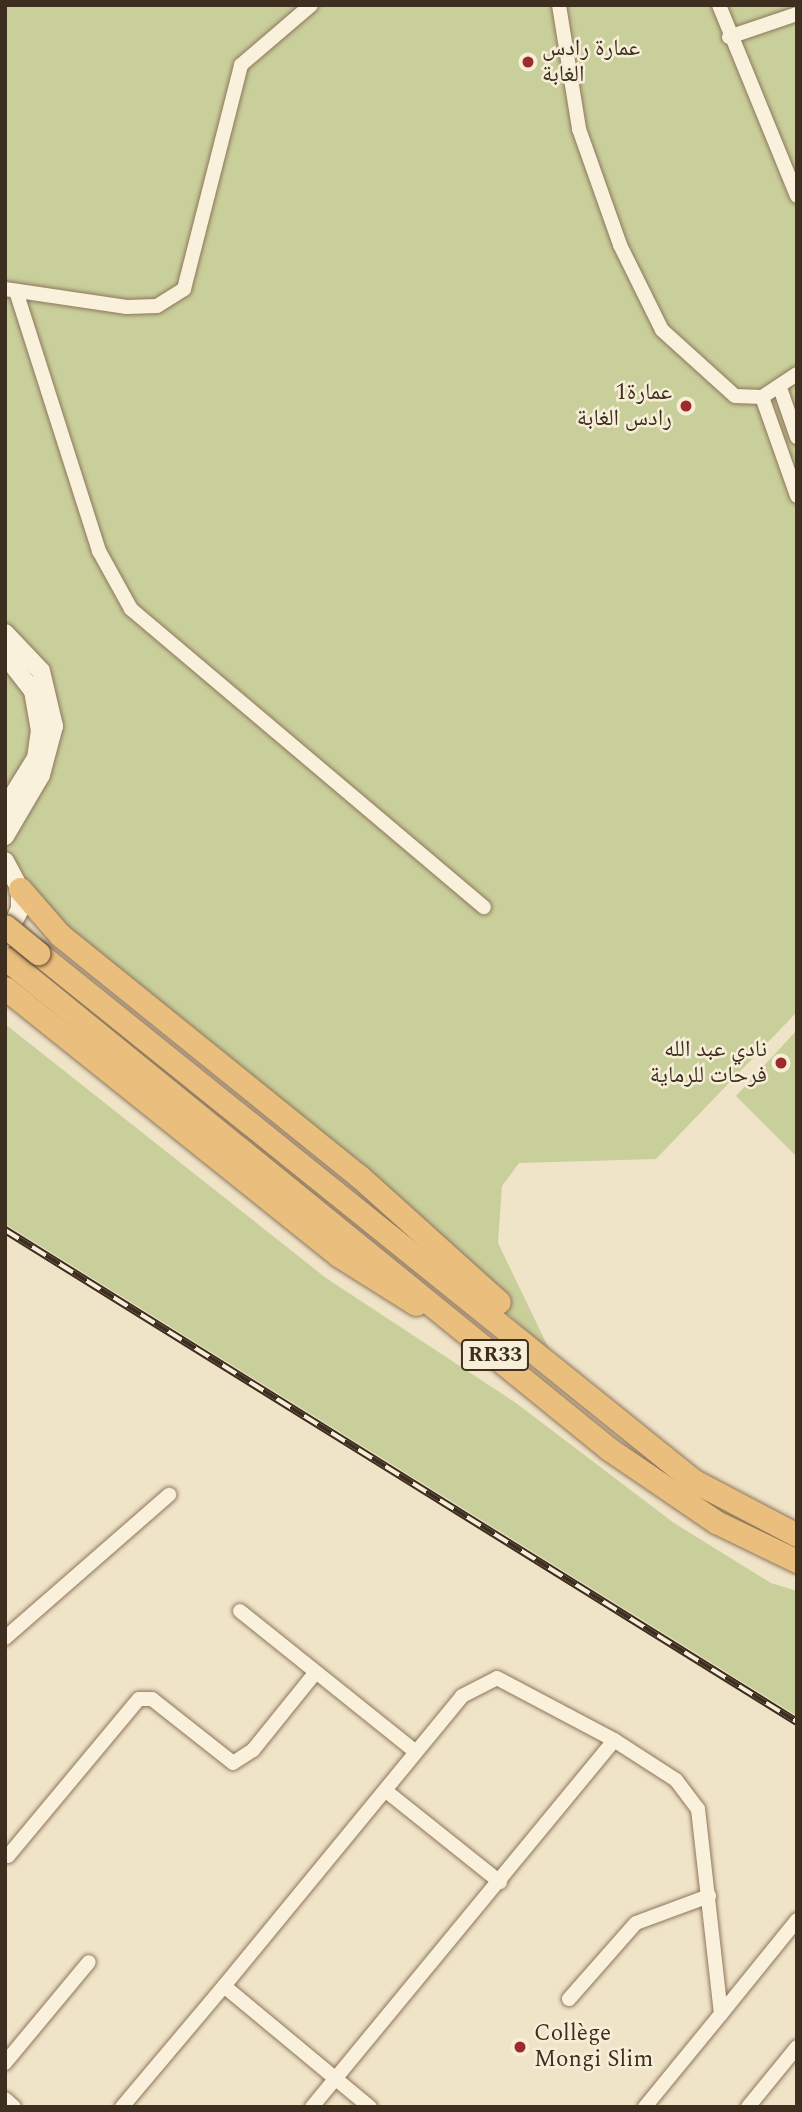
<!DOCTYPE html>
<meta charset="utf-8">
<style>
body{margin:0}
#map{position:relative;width:802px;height:2112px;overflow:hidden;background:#f0e4c8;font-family:Spectral,"Noto Naskh Arabic",serif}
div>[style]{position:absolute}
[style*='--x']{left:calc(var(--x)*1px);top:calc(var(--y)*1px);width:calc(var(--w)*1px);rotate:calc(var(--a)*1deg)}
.green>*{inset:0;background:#c9cf9b}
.roads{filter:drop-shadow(0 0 2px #8d765c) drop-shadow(0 0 2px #8d765c)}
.minor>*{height:14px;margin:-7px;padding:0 7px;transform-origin:7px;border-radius:7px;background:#faf1dc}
.tertiary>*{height:18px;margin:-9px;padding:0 9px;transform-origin:9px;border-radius:9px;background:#faf1dc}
.trunk>*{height:23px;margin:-11.5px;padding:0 11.5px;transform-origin:11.5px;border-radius:11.5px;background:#eabe7c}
.rail>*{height:8px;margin-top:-4px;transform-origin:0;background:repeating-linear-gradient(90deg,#f7eed8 0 16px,#3d2e20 0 32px);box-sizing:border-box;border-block:2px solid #3d2e20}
.bridges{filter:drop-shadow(0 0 2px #5b4430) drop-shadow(0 0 2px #5b4430)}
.trunk-bridge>*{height:23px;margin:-11.5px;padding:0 11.5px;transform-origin:11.5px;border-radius:11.5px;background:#eabe7c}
.dots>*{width:19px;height:19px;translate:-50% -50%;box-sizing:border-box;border:4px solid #f7eed8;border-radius:50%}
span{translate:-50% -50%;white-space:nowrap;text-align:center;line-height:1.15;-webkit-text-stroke:5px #f7eed8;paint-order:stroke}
.shield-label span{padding:2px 5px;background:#f7eed8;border:2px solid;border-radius:5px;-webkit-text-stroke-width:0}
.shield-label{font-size:21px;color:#3d2e20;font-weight:700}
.poi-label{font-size:23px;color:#3d2e20}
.left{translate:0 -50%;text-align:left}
.right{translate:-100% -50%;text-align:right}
.frame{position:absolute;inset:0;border:7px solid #3d2e20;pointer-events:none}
</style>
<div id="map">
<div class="green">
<div style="clip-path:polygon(5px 5px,797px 5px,797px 1012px,656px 1159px,519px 1163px,502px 1186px,498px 1243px,551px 1353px,385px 1202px,5px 887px)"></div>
<div style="clip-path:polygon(5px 1024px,326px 1278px,516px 1403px,674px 1523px,771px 1583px,797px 1591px,797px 1716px,5px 1224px)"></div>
<div style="clip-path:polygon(797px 1030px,797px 1157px,736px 1096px)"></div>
</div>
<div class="roads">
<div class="minor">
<div style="--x:559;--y:5;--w:126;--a:80.8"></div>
<div style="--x:579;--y:129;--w:123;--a:70.5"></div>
<div style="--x:620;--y:245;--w:95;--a:63.7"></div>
<div style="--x:662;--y:330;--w:98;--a:42.1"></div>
<div style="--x:735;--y:396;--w:27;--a:2"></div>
<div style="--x:762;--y:397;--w:42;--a:-33.3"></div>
<div style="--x:719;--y:5;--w:206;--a:67.8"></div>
<div style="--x:729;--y:37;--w:72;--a:-18.7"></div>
<div style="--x:5;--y:289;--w:123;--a:8.4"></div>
<div style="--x:127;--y:307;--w:30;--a:-2"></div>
<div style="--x:157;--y:306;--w:32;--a:-32"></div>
<div style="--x:184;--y:289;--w:231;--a:-75.7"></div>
<div style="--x:241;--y:65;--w:92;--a:-40.6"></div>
<div style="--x:16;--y:291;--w:273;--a:72.3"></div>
<div style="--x:99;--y:551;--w:66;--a:61.1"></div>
<div style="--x:131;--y:609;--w:462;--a:40.2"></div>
<div style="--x:780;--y:388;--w:52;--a:70.9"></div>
<div style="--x:762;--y:397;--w:105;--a:70.5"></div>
<div style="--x:240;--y:1611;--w:224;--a:38.7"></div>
<div style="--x:5;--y:1638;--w:218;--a:-41.1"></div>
<div style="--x:386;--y:1791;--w:146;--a:38.6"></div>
<div style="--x:8;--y:1856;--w:204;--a:-50.2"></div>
<div style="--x:139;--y:1699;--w:13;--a:0"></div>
<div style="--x:152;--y:1699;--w:103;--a:38.3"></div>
<div style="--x:233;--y:1763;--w:24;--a:-33"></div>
<div style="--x:253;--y:1750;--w:100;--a:-51.1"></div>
<div style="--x:224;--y:1986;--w:375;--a:-50.6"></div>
<div style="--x:462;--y:1696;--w:39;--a:-27"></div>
<div style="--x:497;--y:1678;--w:132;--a:27.9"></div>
<div style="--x:614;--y:1740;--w:74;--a:32.8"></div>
<div style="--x:676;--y:1780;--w:36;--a:53"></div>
<div style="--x:698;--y:1809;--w:206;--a:83.6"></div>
<div style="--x:721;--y:2014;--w:120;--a:129.3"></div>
<div style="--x:569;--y:1999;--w:101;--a:-48.6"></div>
<div style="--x:636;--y:1923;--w:78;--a:-20.3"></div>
<div style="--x:721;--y:2014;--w:121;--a:-51"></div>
<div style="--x:5;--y:2063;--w:131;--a:-50.3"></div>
<div style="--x:5;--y:2099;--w:12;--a:42"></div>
<div style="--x:122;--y:2107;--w:158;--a:-49.9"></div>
<div style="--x:224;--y:1986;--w:190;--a:39.7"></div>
<div style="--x:312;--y:2107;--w:475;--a:-50.5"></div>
<div style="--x:748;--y:2107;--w:77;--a:-50.8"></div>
</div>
<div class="tertiary">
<div style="--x:5;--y:633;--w:52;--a:46.5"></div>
<div style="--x:41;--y:671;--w:57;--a:76.7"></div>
<div style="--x:54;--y:726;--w:51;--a:104.9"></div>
<div style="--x:41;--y:775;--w:71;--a:120.5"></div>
<div style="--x:5;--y:655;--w:46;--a:52.1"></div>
<div style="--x:33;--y:691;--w:40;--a:80"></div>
<div style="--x:40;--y:730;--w:28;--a:98"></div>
<div style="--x:36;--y:758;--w:59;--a:121.8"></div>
<div style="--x:5;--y:861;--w:32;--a:62"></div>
<div style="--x:20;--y:889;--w:20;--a:90"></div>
<div style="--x:20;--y:909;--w:34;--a:117"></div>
</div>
<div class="trunk">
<div style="--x:20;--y:889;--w:61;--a:49"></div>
<div style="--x:60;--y:935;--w:384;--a:38.9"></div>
<div style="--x:359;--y:1176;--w:188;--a:42"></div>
<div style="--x:38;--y:953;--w:842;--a:38.83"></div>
<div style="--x:694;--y:1481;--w:116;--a:27.7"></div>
<div style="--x:5;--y:958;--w:778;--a:39.11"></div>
<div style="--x:609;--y:1449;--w:130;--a:34.3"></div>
<div style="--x:716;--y:1522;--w:90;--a:25.7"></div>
<div style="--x:5;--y:988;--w:427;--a:38.7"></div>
<div style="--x:338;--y:1255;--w:92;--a:32.1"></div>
</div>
</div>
<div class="rail">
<div style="--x:5;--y:1230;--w:932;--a:31.85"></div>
</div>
<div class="bridges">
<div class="trunk-bridge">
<div style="--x:5;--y:926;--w:43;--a:39.3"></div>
</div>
</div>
<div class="dots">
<div style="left:528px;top:62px;background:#9e2a2b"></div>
<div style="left:686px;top:406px;background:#9e2a2b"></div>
<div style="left:781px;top:1063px;background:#9e2a2b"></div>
<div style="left:520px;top:2047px;background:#9e2a2b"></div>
</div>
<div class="shield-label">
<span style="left:495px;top:1355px">RR33</span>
</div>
<div class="poi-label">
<span class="left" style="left:542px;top:62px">عمارة رادس<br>الغابة</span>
<span class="right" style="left:672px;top:406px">1عمارة<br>رادس الغابة</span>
<span class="right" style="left:767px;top:1063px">نادي عبد الله<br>فرحات للرماية</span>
<span class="left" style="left:534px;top:2047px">Collège<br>Mongi Slim</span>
</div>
<div class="frame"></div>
</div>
